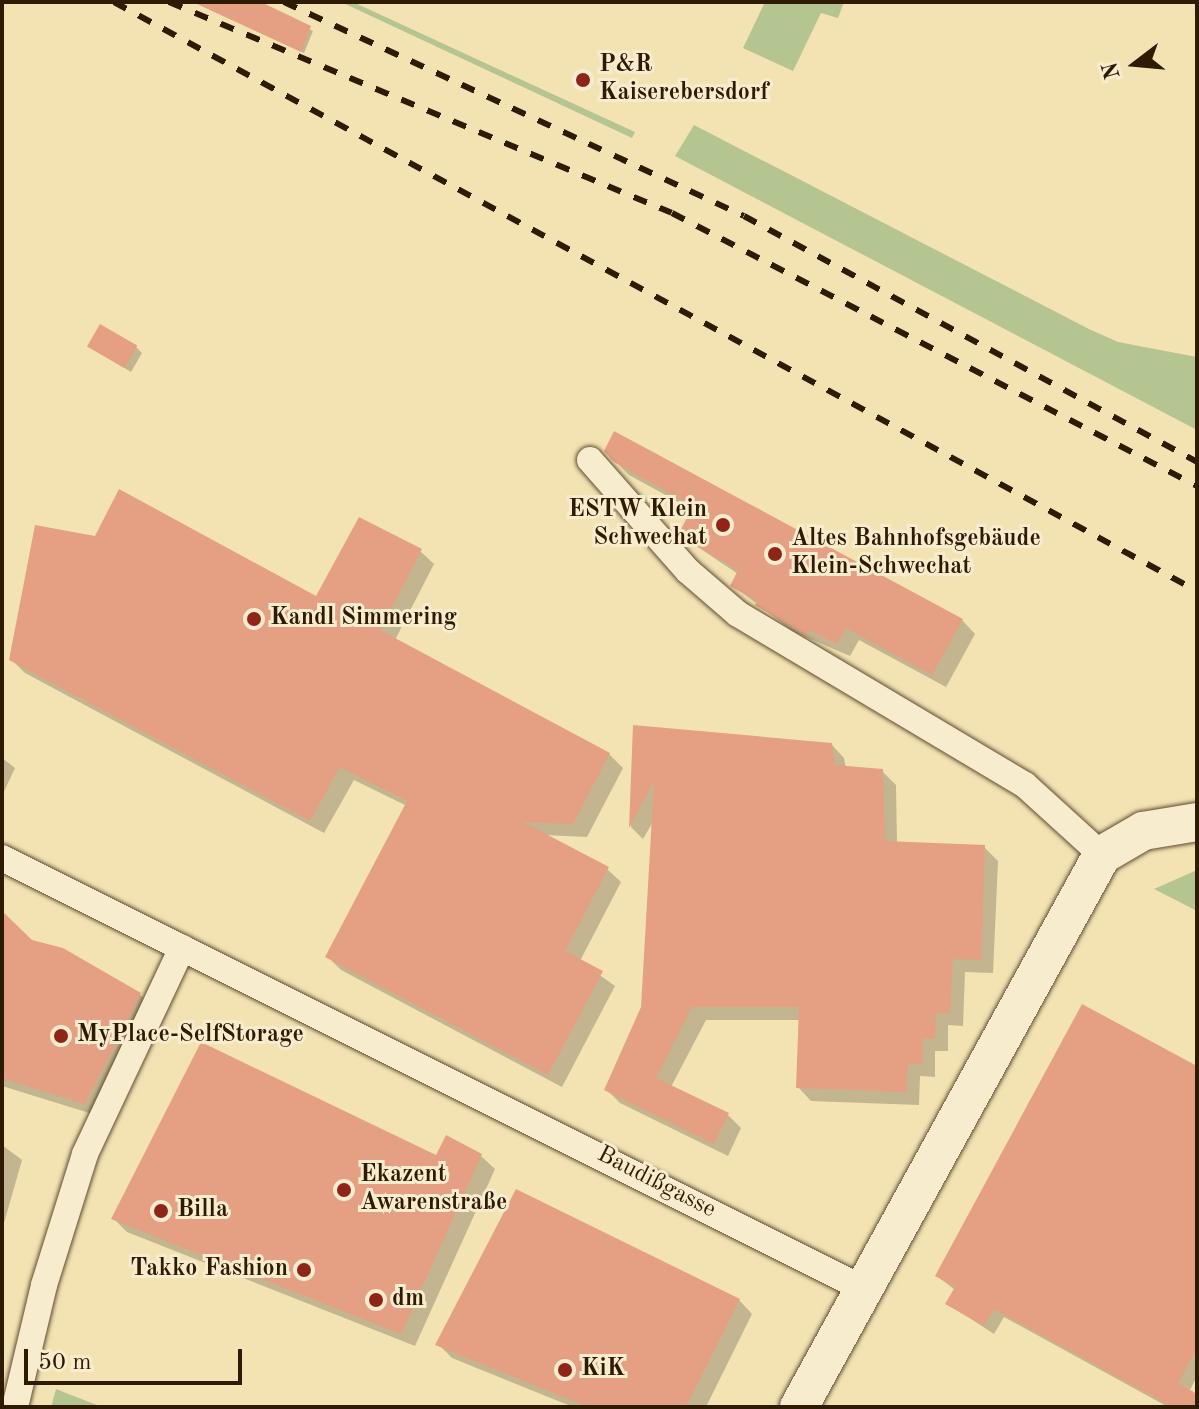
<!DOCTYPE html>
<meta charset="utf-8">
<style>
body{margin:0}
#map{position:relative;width:1199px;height:1409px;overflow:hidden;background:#f3e3b3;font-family:"Old Standard TT",serif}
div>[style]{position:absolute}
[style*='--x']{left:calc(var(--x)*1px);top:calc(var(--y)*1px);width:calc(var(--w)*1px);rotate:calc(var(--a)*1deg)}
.green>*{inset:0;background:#b5c591}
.shadow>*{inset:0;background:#0003}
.building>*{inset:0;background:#e5a084;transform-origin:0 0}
.roads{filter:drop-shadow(0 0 2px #604c30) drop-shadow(0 0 2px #604c30)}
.street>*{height:26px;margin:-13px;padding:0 13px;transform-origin:13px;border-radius:13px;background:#f7edce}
.secondary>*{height:38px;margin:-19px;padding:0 19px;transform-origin:19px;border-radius:19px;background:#f7edce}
.rail>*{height:6px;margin-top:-3px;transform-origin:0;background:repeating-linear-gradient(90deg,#2f1a04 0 14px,transparent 0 28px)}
.dots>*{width:22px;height:22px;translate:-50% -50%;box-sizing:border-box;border:4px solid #f7edce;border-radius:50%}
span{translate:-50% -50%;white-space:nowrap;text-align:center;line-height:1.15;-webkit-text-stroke:6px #f7edce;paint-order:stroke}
.poi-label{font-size:24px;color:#2f1a04;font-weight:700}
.left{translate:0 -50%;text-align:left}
.right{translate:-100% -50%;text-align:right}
.street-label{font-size:24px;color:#2f1a04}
.frame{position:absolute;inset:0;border:4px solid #2f1a04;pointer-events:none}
.north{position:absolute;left:1095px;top:24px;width:80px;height:80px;-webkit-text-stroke:6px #f7edce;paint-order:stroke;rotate:254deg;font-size:22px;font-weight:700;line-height:32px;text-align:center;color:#2f1a04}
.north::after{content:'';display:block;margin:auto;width:28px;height:36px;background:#2f1a04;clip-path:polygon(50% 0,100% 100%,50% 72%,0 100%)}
.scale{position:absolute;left:24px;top:1349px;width:218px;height:36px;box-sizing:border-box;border:4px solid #2f1a04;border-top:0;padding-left:10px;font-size:24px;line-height:28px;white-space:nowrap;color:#2f1a04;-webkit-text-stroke:6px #f7edce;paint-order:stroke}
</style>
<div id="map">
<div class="green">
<div style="clip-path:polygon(341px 2px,353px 2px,635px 132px,632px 138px)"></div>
<div style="clip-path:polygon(765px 2px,844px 2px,838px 18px,821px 13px,793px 71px,743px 48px)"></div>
<div style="clip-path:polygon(694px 125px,1089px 329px,1118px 342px,1197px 357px,1197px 430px,675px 156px)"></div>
<div style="clip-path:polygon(1197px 870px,1197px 911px,1154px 889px)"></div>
<div style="clip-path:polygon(56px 1389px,102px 1407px,51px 1407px)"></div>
</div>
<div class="shadow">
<div style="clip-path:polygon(193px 2px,255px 2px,313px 31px,304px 53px)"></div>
<div style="clip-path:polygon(135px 346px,142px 353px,131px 372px,90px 347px)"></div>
<div style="clip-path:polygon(615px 461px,962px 620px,975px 634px,946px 687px,859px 640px,850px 656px,794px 632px,732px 585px,738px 574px,680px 535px,693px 510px,629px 475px)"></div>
<div style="clip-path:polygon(420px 551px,434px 564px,395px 640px,609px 754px,623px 768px,587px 837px,544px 835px,607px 869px,621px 882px,580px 961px,615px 986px,562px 1087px,341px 970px,328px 957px,407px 806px,354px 780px,324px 833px,25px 673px,11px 659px,317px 599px)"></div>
<div style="clip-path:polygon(635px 727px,831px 744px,844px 758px,846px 768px,882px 771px,896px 785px,897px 844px,984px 847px,998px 861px,993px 973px,965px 972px,963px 1026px,948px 1025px,948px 1051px,935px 1051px,935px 1077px,920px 1076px,919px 1105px,811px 1101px,798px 1087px,800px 1020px,706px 1020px,671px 1087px,728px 1115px,741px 1128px,728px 1156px,620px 1103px,606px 1089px,643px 1008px,654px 820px,643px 839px,631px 827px)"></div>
<div style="clip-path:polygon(2px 758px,15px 768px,2px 796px)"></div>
<div style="clip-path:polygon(2px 921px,31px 942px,140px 995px,154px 1008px,99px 1116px,2px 1086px)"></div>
<div style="clip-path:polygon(1197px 1068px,1197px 1376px,1189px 1392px,1197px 1396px,1197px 1407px,1168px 1407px,1004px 1317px,994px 1334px,948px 1304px,955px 1290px,937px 1276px)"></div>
<div style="clip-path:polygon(2px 1145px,22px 1160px,2px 1230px)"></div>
<div style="clip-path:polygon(481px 1156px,495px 1169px,415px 1346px,127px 1232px,114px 1219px,437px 1158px)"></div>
<div style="clip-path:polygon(739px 1300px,752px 1314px,706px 1407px,573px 1407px,452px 1358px,438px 1344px)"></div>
</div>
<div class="building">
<div style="clip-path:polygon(193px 2px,261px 2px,311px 26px,301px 52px)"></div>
<div style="left:100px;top:324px;width:43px;height:26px;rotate:30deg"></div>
<div style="clip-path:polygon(614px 431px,963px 619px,932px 675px,846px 628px,837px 644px,809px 630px,806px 635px,755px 605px,757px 601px,730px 586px,738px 570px,678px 535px,693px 506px,614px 462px,604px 451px)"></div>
<div style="clip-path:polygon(119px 489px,316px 596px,359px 517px,422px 549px,380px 630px,610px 753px,573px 824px,523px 822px,609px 867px,565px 951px,603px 971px,548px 1075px,325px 957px,407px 801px,340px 767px,310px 821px,9px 660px,35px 525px,95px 536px)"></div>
<div style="clip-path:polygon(633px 725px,832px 743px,835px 765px,883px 769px,885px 841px,985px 845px,981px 960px,953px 959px,950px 1013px,936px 1013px,935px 1039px,923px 1038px,922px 1064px,908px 1064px,906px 1092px,796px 1088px,799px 1007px,692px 1007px,656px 1078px,729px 1113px,714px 1144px,604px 1090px,641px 1007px,654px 781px,629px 828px)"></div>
<div style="clip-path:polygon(2px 911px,32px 940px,63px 948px,141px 993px,85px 1104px,2px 1078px)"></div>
<div style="clip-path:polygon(1082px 1004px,1197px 1066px,1197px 1349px,1178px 1383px,1197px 1394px,1197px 1407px,1172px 1407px,994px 1309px,984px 1326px,945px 1304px,955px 1287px,935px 1276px)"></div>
<div style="clip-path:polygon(201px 1042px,436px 1155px,446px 1135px,482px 1154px,401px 1334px,111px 1219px)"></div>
<div style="clip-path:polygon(516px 1189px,740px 1299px,686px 1407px,589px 1407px,435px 1345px)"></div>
</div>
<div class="roads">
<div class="street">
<div style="--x:590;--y:460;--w:148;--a:48.6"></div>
<div style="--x:688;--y:571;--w:66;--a:40.7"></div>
<div style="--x:738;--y:614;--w:334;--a:30.8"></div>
<div style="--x:1025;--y:785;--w:104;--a:42.3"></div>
<div style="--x:2;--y:858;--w:966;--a:26.57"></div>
<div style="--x:15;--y:1407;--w:125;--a:-76.6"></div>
<div style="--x:44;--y:1285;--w:137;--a:-72.6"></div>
<div style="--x:85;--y:1154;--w:228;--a:-64.8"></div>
</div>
<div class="secondary">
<div style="--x:799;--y:1407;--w:630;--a:-61.24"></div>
<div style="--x:1102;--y:855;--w:48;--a:-30.3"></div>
<div style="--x:1143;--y:831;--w:55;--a:-9.5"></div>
</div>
</div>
<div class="rail">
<div style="--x:114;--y:2;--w:1233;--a:28.54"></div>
<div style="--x:169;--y:2;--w:545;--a:22.76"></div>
<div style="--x:672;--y:213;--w:592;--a:27.47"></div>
<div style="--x:284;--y:2;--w:507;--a:24.95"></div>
<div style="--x:744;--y:216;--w:515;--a:28.5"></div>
</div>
<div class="dots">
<div style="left:583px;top:80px;background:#8f2418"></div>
<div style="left:723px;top:525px;background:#8f2418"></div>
<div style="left:775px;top:554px;background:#8f2418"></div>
<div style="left:254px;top:619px;background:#8f2418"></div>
<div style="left:61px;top:1036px;background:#8f2418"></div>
<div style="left:344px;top:1190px;background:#8f2418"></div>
<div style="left:161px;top:1211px;background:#8f2418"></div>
<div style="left:304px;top:1270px;background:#8f2418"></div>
<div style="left:376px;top:1300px;background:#8f2418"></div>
<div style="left:565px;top:1370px;background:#8f2418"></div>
</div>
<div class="poi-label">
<span class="left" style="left:599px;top:80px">P&amp;R<br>Kaiserebersdorf</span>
<span class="right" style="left:707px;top:525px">ESTW Klein<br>Schwechat</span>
<span class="left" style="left:791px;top:554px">Altes Bahnhofsgebäude<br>Klein-Schwechat</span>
<span class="left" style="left:270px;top:619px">Kandl Simmering</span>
<span class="left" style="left:77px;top:1036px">MyPlace-SelfStorage</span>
<span class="left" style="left:360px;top:1190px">Ekazent<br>Awarenstraße</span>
<span class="left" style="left:177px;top:1211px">Billa</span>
<span class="right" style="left:288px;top:1270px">Takko Fashion</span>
<span class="left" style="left:392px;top:1300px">dm</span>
<span class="left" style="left:581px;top:1370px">KiK</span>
</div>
<div class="street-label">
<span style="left:656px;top:1183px;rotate:27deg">Baudißgasse</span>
</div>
<div class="frame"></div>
<div class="north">N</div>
<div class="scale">50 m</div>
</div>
